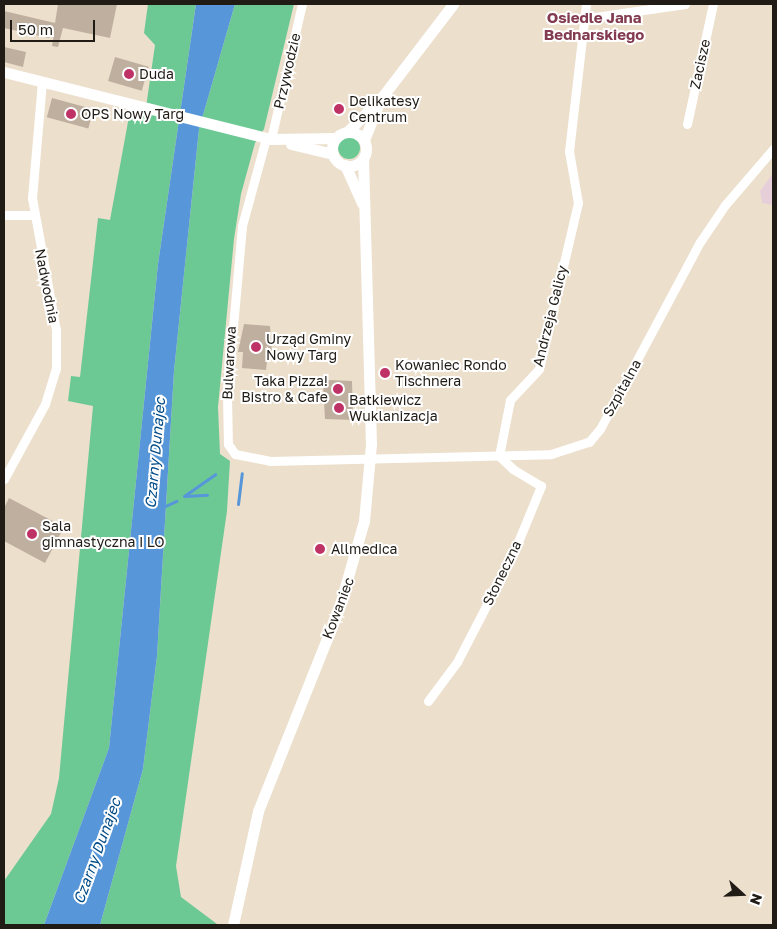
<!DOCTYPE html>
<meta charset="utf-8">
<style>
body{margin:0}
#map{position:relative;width:777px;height:929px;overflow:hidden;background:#ecdfcc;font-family:"Golos Text",sans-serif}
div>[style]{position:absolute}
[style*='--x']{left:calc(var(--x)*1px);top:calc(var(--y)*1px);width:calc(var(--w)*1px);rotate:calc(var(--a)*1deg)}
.medical>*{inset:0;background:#e7cfda}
.green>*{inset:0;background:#6dc994}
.round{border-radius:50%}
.water>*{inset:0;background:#5797d9}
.stream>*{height:3px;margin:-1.5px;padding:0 1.5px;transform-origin:1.5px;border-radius:1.5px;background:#5797d9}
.building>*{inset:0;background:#bfaf9f;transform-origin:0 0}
.minor>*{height:9px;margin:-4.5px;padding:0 4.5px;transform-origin:4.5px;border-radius:4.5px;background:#fff}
.tertiary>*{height:11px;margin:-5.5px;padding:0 5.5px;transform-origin:5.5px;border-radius:5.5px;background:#fff}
.tertiary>.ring{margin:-5.5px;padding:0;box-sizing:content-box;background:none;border:11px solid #fff;border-radius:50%}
.dots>*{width:14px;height:14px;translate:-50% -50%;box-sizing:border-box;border:2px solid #fff;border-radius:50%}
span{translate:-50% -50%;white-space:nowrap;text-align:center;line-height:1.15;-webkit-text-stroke:4px #fff;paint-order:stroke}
.street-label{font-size:14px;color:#201b15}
.poi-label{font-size:14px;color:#201b15}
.left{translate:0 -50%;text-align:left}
.right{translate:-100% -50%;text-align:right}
.neighbourhood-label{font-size:15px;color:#823b51;font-weight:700}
.water-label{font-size:15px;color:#004b87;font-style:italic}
.frame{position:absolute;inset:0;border:5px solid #201b15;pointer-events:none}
.north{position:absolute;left:717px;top:869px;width:50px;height:50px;-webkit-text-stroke:4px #fff;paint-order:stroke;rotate:110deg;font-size:14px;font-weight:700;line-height:20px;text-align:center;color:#201b15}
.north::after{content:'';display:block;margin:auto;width:18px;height:22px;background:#201b15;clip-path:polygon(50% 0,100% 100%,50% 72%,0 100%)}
.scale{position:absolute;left:10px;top:20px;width:85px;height:22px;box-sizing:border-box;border:2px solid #201b15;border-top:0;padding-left:6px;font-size:15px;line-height:18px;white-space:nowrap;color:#201b15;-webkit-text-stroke:4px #fff;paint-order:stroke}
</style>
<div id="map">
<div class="medical">
<div style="clip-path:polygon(773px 173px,773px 205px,762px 203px,760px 191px)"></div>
</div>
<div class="green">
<div style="clip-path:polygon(148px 4px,196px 4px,158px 264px,109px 748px,44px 925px,4px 925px,4px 881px,51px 814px,59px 778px,93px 406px,68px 401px,71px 376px,80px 377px,98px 218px,110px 220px,130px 111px,145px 114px,155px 45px,144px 33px)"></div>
<div style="clip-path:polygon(235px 4px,294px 4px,264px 129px,255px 143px,241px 194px,234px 239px,218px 407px,220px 454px,230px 461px,227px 511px,176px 866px,181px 897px,217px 924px,100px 925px,143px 769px,157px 656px,174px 371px,199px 129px)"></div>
<div class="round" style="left:338px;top:137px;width:22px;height:22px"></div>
</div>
<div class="water">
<div style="clip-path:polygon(196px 4px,235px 4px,199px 129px,174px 371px,157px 656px,143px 769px,100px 925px,44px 925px,109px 748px,158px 264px)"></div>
</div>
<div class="stream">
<div style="--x:184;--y:496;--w:38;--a:-35"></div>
<div style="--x:185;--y:496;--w:22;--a:-3"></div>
<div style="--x:238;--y:504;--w:31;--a:-83"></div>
<div style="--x:161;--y:508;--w:17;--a:-25"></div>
</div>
<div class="building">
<div style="clip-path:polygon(58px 4px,117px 4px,110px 38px,63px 28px,58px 47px,52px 46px,54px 33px,49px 38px,4px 28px,4px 11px,55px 23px)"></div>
<div style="clip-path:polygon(4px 47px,26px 52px,23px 67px,4px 62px)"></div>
<div style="left:115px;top:57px;width:35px;height:25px;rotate:16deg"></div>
<div style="left:52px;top:98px;width:43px;height:20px;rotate:15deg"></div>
<div style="clip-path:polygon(244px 324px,270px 326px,272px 354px,268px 354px,266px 370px,242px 368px,243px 352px,238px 352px)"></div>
<div style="clip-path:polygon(330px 380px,352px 381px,353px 420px,325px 419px,323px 383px)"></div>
<div style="clip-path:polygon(9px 498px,64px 527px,45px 563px,4px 541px,4px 508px)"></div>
</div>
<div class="minor">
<div style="--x:588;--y:18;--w:98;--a:-8.2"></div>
<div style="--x:687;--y:124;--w:123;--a:-77.8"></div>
<div style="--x:266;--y:138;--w:91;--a:105.3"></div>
<div style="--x:242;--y:226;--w:169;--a:95.1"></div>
<div style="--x:227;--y:394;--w:50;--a:88.9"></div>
<div style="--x:228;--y:444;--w:12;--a:55"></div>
<div style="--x:235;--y:454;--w:36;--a:11"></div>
<div style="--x:270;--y:461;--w:281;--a:-1.4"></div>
<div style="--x:551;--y:454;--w:40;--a:-18"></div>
<div style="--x:589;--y:442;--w:17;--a:-50"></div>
<div style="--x:600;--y:429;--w:212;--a:-61.9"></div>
<div style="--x:700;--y:242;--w:45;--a:-56"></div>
<div style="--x:725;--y:205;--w:74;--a:-49.4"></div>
<div style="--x:271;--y:139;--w:139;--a:-77.1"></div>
<div style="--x:4;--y:215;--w:30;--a:0"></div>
<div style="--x:4;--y:479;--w:85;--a:-61.3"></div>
<div style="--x:45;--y:404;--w:37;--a:-73"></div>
<div style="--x:56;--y:369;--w:39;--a:-90"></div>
<div style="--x:56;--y:330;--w:134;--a:-100.3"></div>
<div style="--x:32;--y:198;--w:116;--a:-85.1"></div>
<div style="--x:428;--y:701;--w:49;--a:-53.4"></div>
<div style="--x:457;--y:662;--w:122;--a:-62.6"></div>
<div style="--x:513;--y:554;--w:74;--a:-67.6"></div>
<div style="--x:541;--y:486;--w:33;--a:-149"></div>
<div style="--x:513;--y:469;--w:19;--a:-137"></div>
<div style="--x:499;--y:456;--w:57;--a:-78.9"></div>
<div style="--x:510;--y:400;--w:42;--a:-46.9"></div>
<div style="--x:539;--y:369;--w:171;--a:-76.8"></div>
<div style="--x:578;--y:203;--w:53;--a:-99.8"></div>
<div style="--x:569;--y:151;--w:148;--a:-83.4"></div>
</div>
<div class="tertiary">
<div style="--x:4;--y:72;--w:275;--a:14.1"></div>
<div style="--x:271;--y:139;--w:65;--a:-0.9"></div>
<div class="ring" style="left:332px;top:132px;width:23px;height:23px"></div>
<div style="--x:347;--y:132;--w:49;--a:-45"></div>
<div style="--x:382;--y:97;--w:117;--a:-52.6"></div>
<div style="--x:364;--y:140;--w:38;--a:-68"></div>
<div style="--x:291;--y:144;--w:43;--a:13.4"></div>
<div style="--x:345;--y:165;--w:42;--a:65.9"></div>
<div style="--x:233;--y:925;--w:117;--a:-77.6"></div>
<div style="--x:258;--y:811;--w:219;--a:-68.2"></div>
<div style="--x:339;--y:608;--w:91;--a:-74"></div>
<div style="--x:364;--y:521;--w:77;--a:-84.8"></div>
<div style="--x:371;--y:444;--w:285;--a:-91.6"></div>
</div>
<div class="dots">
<div style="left:129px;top:74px;background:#be3266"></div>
<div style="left:339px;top:109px;background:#be3266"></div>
<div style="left:71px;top:114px;background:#be3266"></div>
<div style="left:256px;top:347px;background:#be3266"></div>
<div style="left:385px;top:373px;background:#be3266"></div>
<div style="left:338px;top:389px;background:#be3266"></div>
<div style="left:339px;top:408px;background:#be3266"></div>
<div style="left:32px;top:534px;background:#be3266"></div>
<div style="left:320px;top:549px;background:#be3266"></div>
</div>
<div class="street-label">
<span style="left:700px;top:64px;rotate:-78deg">Zacisze</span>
<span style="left:287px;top:71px;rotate:-77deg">Przywodzie</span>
<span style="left:47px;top:286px;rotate:79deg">Nadwodnia</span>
<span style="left:550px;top:316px;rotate:-76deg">Andrzeja Galicy</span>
<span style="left:229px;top:363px;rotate:-87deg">Bulwarowa</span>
<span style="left:622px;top:388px;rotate:-61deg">Szpitalna</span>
<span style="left:502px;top:573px;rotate:-64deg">Słoneczna</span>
<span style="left:338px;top:608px;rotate:-69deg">Kowaniec</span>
</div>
<div class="poi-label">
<span class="left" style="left:139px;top:74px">Duda</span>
<span class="left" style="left:349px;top:109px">Delikatesy<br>Centrum</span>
<span class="left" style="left:81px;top:114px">OPS Nowy Targ</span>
<span class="left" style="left:266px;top:347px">Urząd Gminy<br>Nowy Targ</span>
<span class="left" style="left:395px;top:373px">Kowaniec Rondo<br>Tischnera</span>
<span class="right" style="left:328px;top:389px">Taka Pizza!<br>Bistro &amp; Cafe</span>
<span class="left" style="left:349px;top:408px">Batkiewicz<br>Wuklanizacja</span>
<span class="left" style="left:42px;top:534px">Sala<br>gimnastyczna I LO</span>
<span class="left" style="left:331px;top:549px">Allmedica</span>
</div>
<div class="neighbourhood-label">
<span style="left:594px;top:26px">Osiedle Jana<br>Bednarskiego</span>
</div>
<div class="water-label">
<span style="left:155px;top:453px;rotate:-85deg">Czarny Dunajec</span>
<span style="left:97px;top:851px;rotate:-70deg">Czarny Dunajec</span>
</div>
<div class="frame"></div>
<div class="north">N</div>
<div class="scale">50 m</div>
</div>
